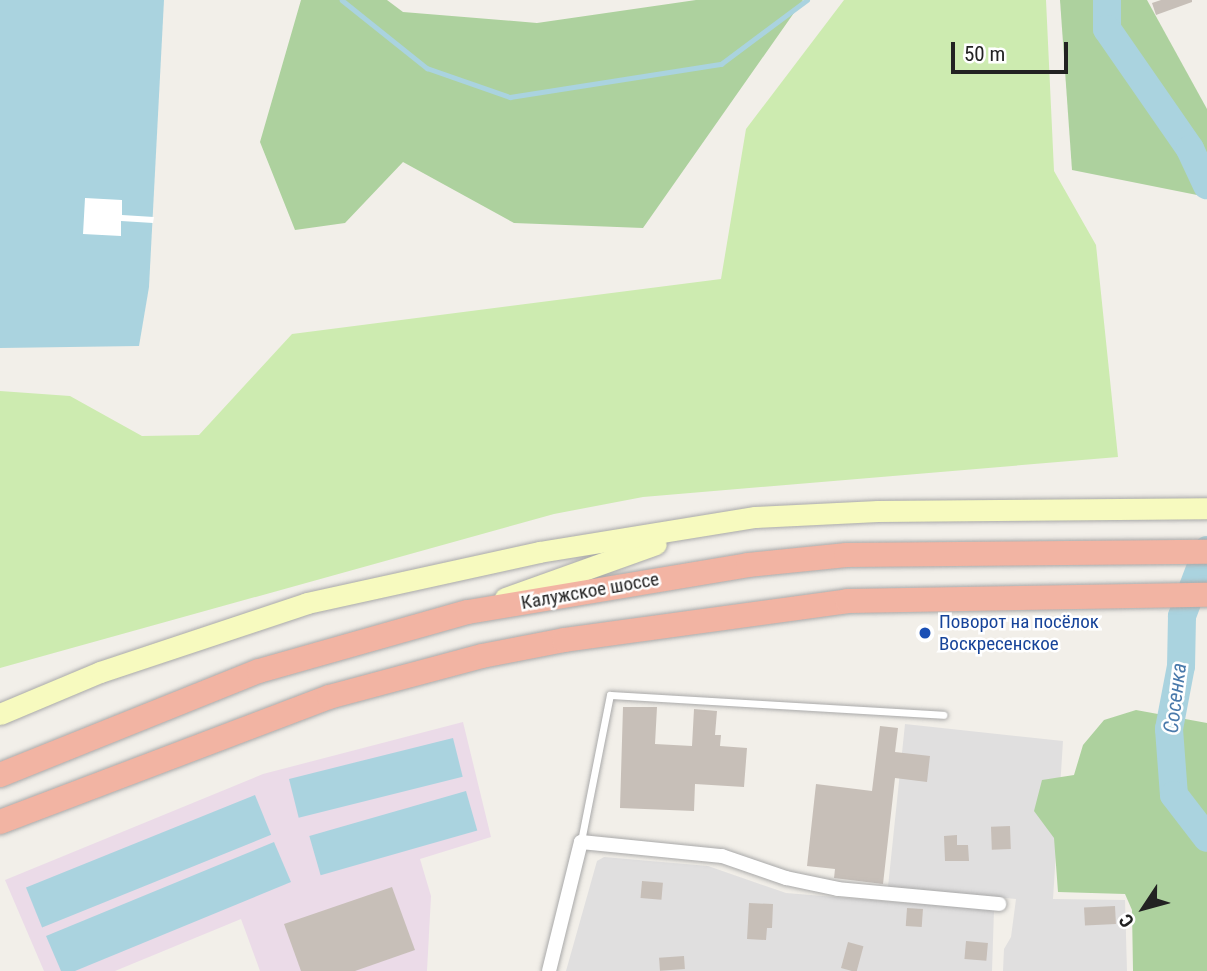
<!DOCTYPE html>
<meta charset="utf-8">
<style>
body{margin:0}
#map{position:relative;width:1207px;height:971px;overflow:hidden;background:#f2efe9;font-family:"Roboto Condensed",sans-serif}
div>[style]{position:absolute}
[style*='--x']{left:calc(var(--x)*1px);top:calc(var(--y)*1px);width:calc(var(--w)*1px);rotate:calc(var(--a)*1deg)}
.residential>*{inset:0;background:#e0dfdf}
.industrial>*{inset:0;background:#ebdbe8}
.grass>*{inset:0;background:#cdebb0}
.forest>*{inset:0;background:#add19e}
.water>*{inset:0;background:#aad3df;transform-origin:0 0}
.pier>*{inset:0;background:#fff}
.stream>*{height:4.5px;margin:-2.25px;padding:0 2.25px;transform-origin:2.25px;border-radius:2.25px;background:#aad3df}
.river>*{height:28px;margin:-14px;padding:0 14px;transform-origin:14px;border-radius:14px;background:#aad3df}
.building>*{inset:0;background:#c7bfb8;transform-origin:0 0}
.roads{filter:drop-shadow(0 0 2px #a9a9a9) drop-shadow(0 0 2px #a9a9a9)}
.service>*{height:7px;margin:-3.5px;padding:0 3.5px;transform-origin:3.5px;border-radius:3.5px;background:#fff}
.minor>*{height:14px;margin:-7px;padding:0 7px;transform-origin:7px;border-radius:7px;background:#fff}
.secondary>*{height:21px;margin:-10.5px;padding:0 10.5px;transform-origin:10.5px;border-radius:10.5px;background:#f7fabf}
.trunk>*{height:24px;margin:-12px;padding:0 12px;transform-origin:12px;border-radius:12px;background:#f2b4a3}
.dots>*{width:19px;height:19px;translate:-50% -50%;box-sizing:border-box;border:4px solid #fff;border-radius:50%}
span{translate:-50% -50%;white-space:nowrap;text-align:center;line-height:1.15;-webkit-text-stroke:5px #fff;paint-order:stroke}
.street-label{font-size:19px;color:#222}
.transit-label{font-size:19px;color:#164399}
.left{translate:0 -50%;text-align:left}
.water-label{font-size:21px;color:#4a7aab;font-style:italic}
.north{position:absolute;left:1109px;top:873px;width:70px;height:70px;-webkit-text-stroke:5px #fff;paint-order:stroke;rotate:234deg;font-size:19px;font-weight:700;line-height:28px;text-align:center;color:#222}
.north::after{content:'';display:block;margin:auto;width:24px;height:32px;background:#222;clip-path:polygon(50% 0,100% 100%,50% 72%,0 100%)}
.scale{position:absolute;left:951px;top:42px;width:117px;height:32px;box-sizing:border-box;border:4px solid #222;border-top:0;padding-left:9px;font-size:21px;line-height:24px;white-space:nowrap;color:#222;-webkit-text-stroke:5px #fff;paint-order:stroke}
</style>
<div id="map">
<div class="residential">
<div style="clip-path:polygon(905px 724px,1063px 741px,1053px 899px,1125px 900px,1127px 971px,1003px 971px,1004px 949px,1011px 937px,1016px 899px,888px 887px)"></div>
<div style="clip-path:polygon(604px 857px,708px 866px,786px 893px,994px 910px,992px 971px,566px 971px,597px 861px)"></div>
</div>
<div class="industrial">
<div style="clip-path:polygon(463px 722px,491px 837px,420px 859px,431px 896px,427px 971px,260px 971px,241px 919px,115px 971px,44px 971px,5px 880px,263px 774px)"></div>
</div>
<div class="grass">
<div style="clip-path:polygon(844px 0,1046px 0,1054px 171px,1096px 245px,1118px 457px,643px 497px,554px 514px,0 668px,0 391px,70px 396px,142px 436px,199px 435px,292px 334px,721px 279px,746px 129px)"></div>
</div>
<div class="forest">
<div style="clip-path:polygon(301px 0,387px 0,403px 12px,537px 23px,696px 0,803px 0,643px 228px,514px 223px,403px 162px,345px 223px,295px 230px,260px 142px)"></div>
<div style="clip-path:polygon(1060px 0,1147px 0,1207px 109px,1207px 197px,1072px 170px)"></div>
<div style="clip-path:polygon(1136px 710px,1207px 723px,1207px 971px,1133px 971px,1132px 910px,1125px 894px,1058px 892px,1054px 838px,1034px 811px,1042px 780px,1074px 775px,1083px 745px,1104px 720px)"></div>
</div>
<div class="water">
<div style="clip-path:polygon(0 0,164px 0,149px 287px,139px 346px,0 348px)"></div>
<div style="left:453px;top:738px;width:40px;height:169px;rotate:76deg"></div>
<div style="left:466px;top:791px;width:41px;height:163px;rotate:74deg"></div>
<div style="left:255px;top:795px;width:43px;height:247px;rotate:68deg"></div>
<div style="clip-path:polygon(274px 842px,291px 882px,75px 971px,61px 971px,46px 936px)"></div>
</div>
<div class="pier">
<div style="clip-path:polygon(85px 198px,122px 200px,122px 215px,154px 217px,153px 223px,121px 221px,121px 236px,83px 234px)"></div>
</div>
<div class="stream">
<div style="--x:342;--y:0;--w:109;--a:38.7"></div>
<div style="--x:427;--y:68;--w:88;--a:19.3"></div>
<div style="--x:510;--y:97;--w:214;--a:-8.9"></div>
<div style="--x:721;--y:64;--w:107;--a:-36.7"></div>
</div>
<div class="river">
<div style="--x:1107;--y:0;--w:29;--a:90"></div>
<div style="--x:1107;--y:29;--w:146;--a:55.3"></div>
<div style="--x:1190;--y:149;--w:40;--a:65"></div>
<div style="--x:1207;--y:550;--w:71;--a:110.7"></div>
<div style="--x:1182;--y:616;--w:50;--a:91.1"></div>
<div style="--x:1181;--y:666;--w:64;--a:100.8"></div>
<div style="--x:1169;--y:729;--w:66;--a:85.7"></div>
<div style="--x:1174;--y:795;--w:54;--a:52.5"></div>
</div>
<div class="building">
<div style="clip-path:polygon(1161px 0,1192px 0,1192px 2px,1156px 15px,1152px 3px)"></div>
<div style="clip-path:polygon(623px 707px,657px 707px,655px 744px,692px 746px,694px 709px,717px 711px,715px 735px,721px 735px,720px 746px,747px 748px,744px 787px,695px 784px,694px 811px,620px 808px)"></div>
<div style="clip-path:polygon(880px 726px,898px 728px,895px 752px,930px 756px,927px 782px,895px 778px,883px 884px,834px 878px,835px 869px,807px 866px,816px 784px,872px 791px)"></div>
<div style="left:1010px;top:826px;width:23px;height:19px;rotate:88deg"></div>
<div style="clip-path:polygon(957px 835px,957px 845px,968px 845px,969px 861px,945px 861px,944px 836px)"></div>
<div style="left:642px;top:881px;width:21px;height:17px;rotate:5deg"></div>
<div style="clip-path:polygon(392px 887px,415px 950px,355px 971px,301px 971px,284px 924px)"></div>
<div style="clip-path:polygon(749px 903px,773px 904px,772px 928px,767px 928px,766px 940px,747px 939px)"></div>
<div style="left:1115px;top:906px;width:18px;height:31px;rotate:87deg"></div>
<div style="left:907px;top:908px;width:16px;height:18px;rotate:4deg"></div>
<div style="left:966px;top:941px;width:22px;height:18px;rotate:5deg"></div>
<div style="left:848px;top:942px;width:16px;height:27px;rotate:15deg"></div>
<div style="left:684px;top:956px;width:13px;height:25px;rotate:86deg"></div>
</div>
<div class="roads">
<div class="service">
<div style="--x:581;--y:841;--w:149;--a:-78.8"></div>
<div style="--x:610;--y:695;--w:334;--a:3.4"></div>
</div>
<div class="minor">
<div style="--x:549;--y:971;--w:133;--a:-76.1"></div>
<div style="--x:581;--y:842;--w:142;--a:5.7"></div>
<div style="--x:722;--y:856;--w:68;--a:19"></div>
<div style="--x:786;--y:878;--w:53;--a:11.9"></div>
<div style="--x:838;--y:889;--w:162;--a:5.3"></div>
</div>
<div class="secondary">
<div style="--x:505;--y:598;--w:160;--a:-19.7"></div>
<div style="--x:0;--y:714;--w:108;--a:-22.8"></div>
<div style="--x:100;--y:672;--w:218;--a:-18.4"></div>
<div style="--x:307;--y:603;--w:238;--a:-12.4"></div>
<div style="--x:539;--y:552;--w:219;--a:-9.2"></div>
<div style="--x:755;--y:517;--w:123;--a:-2.8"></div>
<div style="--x:878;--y:511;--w:329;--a:-0.5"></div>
</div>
<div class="trunk">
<div style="--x:0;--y:775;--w:279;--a:-21.9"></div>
<div style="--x:259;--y:671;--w:217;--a:-15.8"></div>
<div style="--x:468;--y:612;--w:284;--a:-9.5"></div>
<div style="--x:748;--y:565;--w:99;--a:-5.8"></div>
<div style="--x:846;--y:555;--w:361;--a:-0.5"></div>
<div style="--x:0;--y:822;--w:352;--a:-20.8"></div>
<div style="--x:329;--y:697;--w:158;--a:-15"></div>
<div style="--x:482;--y:656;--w:84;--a:-11"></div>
<div style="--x:564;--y:640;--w:286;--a:-7.8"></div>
<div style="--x:847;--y:601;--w:360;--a:-1"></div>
</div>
</div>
<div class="dots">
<div style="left:925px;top:633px;background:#1a4fb4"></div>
</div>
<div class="street-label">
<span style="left:590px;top:591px;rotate:-10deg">Калужское шоссе</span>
</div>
<div class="transit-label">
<span class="left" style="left:939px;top:633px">Поворот на посёлок<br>Воскресенское</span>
</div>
<div class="water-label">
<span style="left:1175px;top:698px;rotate:-83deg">Сосенка</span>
</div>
<div class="north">С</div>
<div class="scale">50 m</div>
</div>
